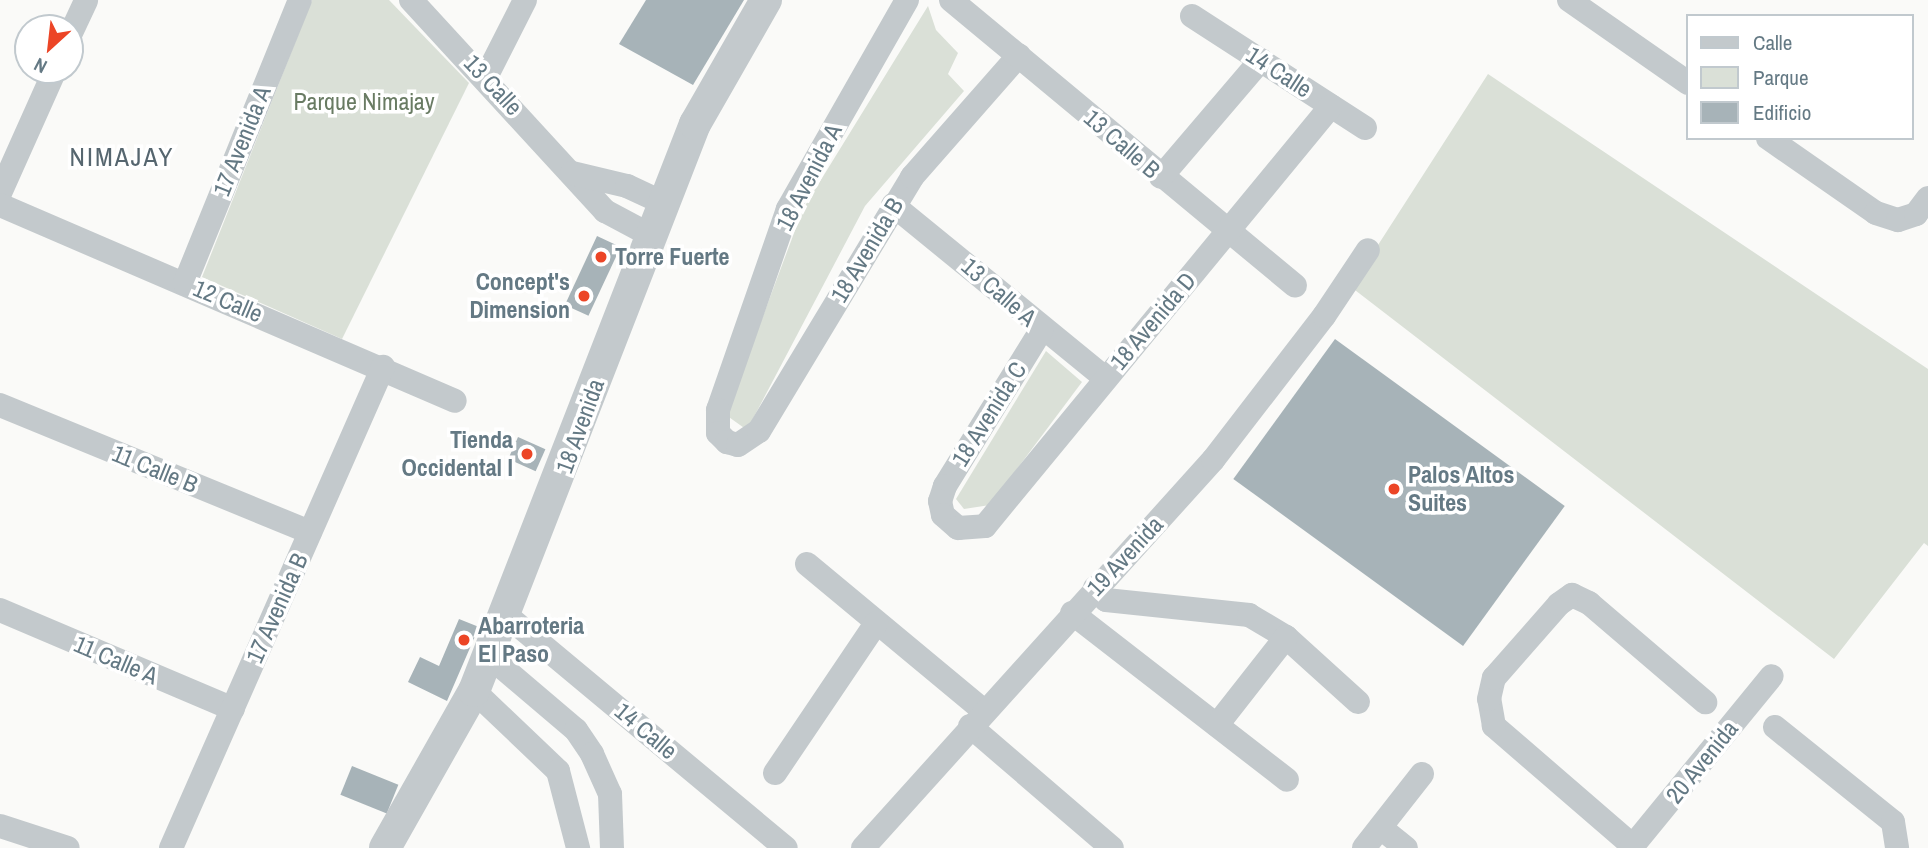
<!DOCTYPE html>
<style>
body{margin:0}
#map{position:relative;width:1928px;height:848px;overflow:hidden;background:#fafaf8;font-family:"Archivo Narrow",sans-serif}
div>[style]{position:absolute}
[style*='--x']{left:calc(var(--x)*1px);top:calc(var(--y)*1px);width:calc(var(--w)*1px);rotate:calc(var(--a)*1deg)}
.green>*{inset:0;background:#dae0d7}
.building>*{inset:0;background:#a7b3b8;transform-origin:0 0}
.minor>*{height:24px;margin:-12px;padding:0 12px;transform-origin:12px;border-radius:12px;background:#c3c9cc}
.tertiary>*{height:32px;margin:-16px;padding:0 16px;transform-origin:16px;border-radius:16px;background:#c3c9cc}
.dots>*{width:19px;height:19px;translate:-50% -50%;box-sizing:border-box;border:4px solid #fff;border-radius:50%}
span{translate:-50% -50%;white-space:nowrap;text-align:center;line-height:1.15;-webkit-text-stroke:7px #fff;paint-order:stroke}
.street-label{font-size:24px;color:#647984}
.park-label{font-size:24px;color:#697b63}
.poi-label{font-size:24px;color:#647984;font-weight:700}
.left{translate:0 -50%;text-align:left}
.right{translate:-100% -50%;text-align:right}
.neighbourhood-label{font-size:26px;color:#56666f;letter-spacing:2px}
.legend{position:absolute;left:1686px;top:14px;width:228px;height:126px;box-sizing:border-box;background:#fff;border:2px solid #c1c9ce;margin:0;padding:9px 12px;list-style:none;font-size:21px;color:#647984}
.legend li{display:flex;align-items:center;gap:14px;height:35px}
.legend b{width:35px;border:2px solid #c1c9ce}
.north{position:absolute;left:14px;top:14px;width:70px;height:70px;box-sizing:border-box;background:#fff;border:2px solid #c1c9ce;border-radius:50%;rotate:207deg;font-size:19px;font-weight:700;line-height:28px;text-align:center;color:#647984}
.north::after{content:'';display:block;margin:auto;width:24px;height:32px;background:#ec4526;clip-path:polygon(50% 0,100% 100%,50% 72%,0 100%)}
</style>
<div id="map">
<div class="green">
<div style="clip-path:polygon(312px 0,389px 0,469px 83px,342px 339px,202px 277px)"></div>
<div style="clip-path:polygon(928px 6px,936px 30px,958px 53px,948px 74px,964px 91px,865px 206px,747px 430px,726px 415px,803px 209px)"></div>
<div style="clip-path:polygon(1488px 74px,1928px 369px,1928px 546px,1924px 543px,1834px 659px,1351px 287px)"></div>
<div style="clip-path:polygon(1046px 351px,1082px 382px,990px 505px,964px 509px,956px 499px)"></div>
</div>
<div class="building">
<div style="clip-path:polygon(646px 0,744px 0,693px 85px,619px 44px)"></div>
<div style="left:597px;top:236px;width:26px;height:76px;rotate:25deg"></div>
<div style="left:1335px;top:339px;width:284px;height:173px;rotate:36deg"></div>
<div style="left:518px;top:437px;width:30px;height:24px;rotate:24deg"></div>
<div style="clip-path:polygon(459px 619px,479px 627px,447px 701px,408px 682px,420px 657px,439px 666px)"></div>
<div style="left:352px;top:766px;width:50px;height:31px;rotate:22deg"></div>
</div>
<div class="minor">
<div style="--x:411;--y:0;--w:287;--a:47.4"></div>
<div style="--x:605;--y:211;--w:51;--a:28.1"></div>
<div style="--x:907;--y:0;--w:241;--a:119.7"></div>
<div style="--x:788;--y:209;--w:213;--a:109.2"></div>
<div style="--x:718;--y:410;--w:23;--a:90"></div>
<div style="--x:718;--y:433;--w:13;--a:45"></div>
<div style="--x:727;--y:442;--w:11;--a:15"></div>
<div style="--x:738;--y:445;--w:25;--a:-34"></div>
<div style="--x:759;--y:431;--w:297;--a:-58.9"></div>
<div style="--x:912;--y:177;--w:162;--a:-48.7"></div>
<div style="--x:951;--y:0;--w:447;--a:39.7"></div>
<div style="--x:1569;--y:0;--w:145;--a:34.9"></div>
<div style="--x:1192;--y:16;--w:206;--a:32.9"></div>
<div style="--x:70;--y:35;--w:38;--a:-65"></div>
<div style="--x:486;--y:77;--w:86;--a:-63.1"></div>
<div style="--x:1768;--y:138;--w:131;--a:34.8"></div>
<div style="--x:1876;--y:213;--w:23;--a:18"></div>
<div style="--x:1898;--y:220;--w:19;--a:-18"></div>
<div style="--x:1916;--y:214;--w:20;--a:-53"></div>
<div style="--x:572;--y:173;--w:57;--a:13.3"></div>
<div style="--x:627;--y:186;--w:40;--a:25"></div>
<div style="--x:1161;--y:177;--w:154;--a:-49.5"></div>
<div style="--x:0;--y:193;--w:135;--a:-65.9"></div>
<div style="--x:0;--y:205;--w:495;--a:23.3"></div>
<div style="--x:893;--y:205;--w:274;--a:39.2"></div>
<div style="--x:185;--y:283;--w:305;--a:-67.9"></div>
<div style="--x:1042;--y:329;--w:185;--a:121.7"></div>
<div style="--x:945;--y:486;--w:16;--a:108"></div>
<div style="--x:940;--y:501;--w:14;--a:78"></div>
<div style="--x:943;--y:515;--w:20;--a:41"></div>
<div style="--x:958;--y:528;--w:27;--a:-4"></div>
<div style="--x:985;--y:526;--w:544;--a:-50.52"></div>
<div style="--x:0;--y:405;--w:335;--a:22.3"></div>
<div style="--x:807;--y:564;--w:230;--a:39.7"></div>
<div style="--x:1095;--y:588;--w:16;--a:47"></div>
<div style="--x:1106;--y:600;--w:144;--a:6"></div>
<div style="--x:1249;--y:615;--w:43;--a:30.7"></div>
<div style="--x:1286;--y:637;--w:97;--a:42.1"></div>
<div style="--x:0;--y:610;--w:253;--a:23"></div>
<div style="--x:1072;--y:613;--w:272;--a:37.8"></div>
<div style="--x:506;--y:615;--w:364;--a:39.8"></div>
<div style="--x:489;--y:656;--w:114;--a:40.4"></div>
<div style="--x:576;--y:730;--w:29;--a:56"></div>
<div style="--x:592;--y:754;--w:44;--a:65.8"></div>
<div style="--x:610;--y:794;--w:54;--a:87.9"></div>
<div style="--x:474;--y:691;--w:116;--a:43.6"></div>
<div style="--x:558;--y:771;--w:80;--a:75.4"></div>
<div style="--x:1217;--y:725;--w:112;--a:-51.9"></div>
<div style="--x:970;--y:726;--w:187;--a:40.7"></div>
<div style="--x:1775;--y:727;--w:151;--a:38.8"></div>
<div style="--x:1893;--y:822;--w:26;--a:81"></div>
<div style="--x:775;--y:773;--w:181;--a:-56"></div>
<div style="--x:0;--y:826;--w:71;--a:17.9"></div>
<div style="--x:1381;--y:828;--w:32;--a:39"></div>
<div style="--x:1633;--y:846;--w:184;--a:-139.2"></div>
<div style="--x:1494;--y:726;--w:27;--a:-100"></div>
<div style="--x:1489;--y:699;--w:22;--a:-77"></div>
<div style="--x:1494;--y:678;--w:98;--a:-48.7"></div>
<div style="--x:1559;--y:604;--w:16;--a:-35"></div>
<div style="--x:1572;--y:595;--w:19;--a:25"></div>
<div style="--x:1589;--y:603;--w:153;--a:40.5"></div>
<div style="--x:171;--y:848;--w:526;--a:-66.21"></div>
<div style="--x:863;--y:848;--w:523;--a:-47.95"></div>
<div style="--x:1213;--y:460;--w:182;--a:-52.4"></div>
<div style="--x:1324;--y:316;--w:79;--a:-56.3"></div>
<div style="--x:1364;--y:848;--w:94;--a:-51.9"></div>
<div style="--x:1631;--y:848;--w:222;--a:-50.7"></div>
</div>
<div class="tertiary">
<div style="--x:385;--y:848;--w:180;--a:-60.5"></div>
<div style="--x:474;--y:691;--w:609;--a:-68.71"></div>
<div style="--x:695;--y:124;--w:143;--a:-60.2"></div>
</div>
<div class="dots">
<div style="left:601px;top:257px;background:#ec4526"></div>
<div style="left:584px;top:296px;background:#ec4526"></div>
<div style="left:527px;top:454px;background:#ec4526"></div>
<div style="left:1394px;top:489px;background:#ec4526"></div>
<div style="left:464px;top:640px;background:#ec4526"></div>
</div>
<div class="street-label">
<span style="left:1279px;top:72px;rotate:33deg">14 Calle</span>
<span style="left:493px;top:85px;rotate:47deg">13 Calle</span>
<span style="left:242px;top:141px;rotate:-68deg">17 Avenida A</span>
<span style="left:1122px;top:144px;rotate:41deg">13 Calle B</span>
<span style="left:809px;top:177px;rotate:-63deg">18 Avenida A</span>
<span style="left:867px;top:250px;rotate:-59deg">18 Avenida B</span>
<span style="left:999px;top:292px;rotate:41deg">13 Calle A</span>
<span style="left:228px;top:301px;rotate:23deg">12 Calle</span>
<span style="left:1153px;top:321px;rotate:-50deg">18 Avenida D</span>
<span style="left:989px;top:414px;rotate:-58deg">18 Avenida C</span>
<span style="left:580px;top:426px;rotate:-70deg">18 Avenida</span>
<span style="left:155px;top:469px;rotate:22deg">11 Calle B</span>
<span style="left:1125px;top:556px;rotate:-47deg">19 Avenida</span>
<span style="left:277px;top:608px;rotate:-66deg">17 Avenida B</span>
<span style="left:116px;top:660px;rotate:23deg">11 Calle A</span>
<span style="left:646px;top:731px;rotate:40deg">14 Calle</span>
<span style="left:1702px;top:762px;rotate:-51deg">20 Avenida</span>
</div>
<div class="park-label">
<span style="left:364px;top:102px">Parque Nimajay</span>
</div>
<div class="poi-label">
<span class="left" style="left:615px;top:257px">Torre Fuerte</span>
<span class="right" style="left:570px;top:296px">Concept's<br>Dimension</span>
<span class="right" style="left:513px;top:454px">Tienda<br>Occidental I</span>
<span class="left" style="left:1408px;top:489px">Palos Altos<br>Suites</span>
<span class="left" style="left:478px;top:640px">Abarroteria<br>El Paso</span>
</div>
<div class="neighbourhood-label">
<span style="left:122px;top:157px">NIMAJAY</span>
</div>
<ul class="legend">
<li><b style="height:9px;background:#c3c9cc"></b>Calle</li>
<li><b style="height:19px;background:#dae0d7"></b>Parque</li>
<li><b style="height:19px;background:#a7b3b8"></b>Edificio</li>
</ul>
<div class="north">N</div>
</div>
